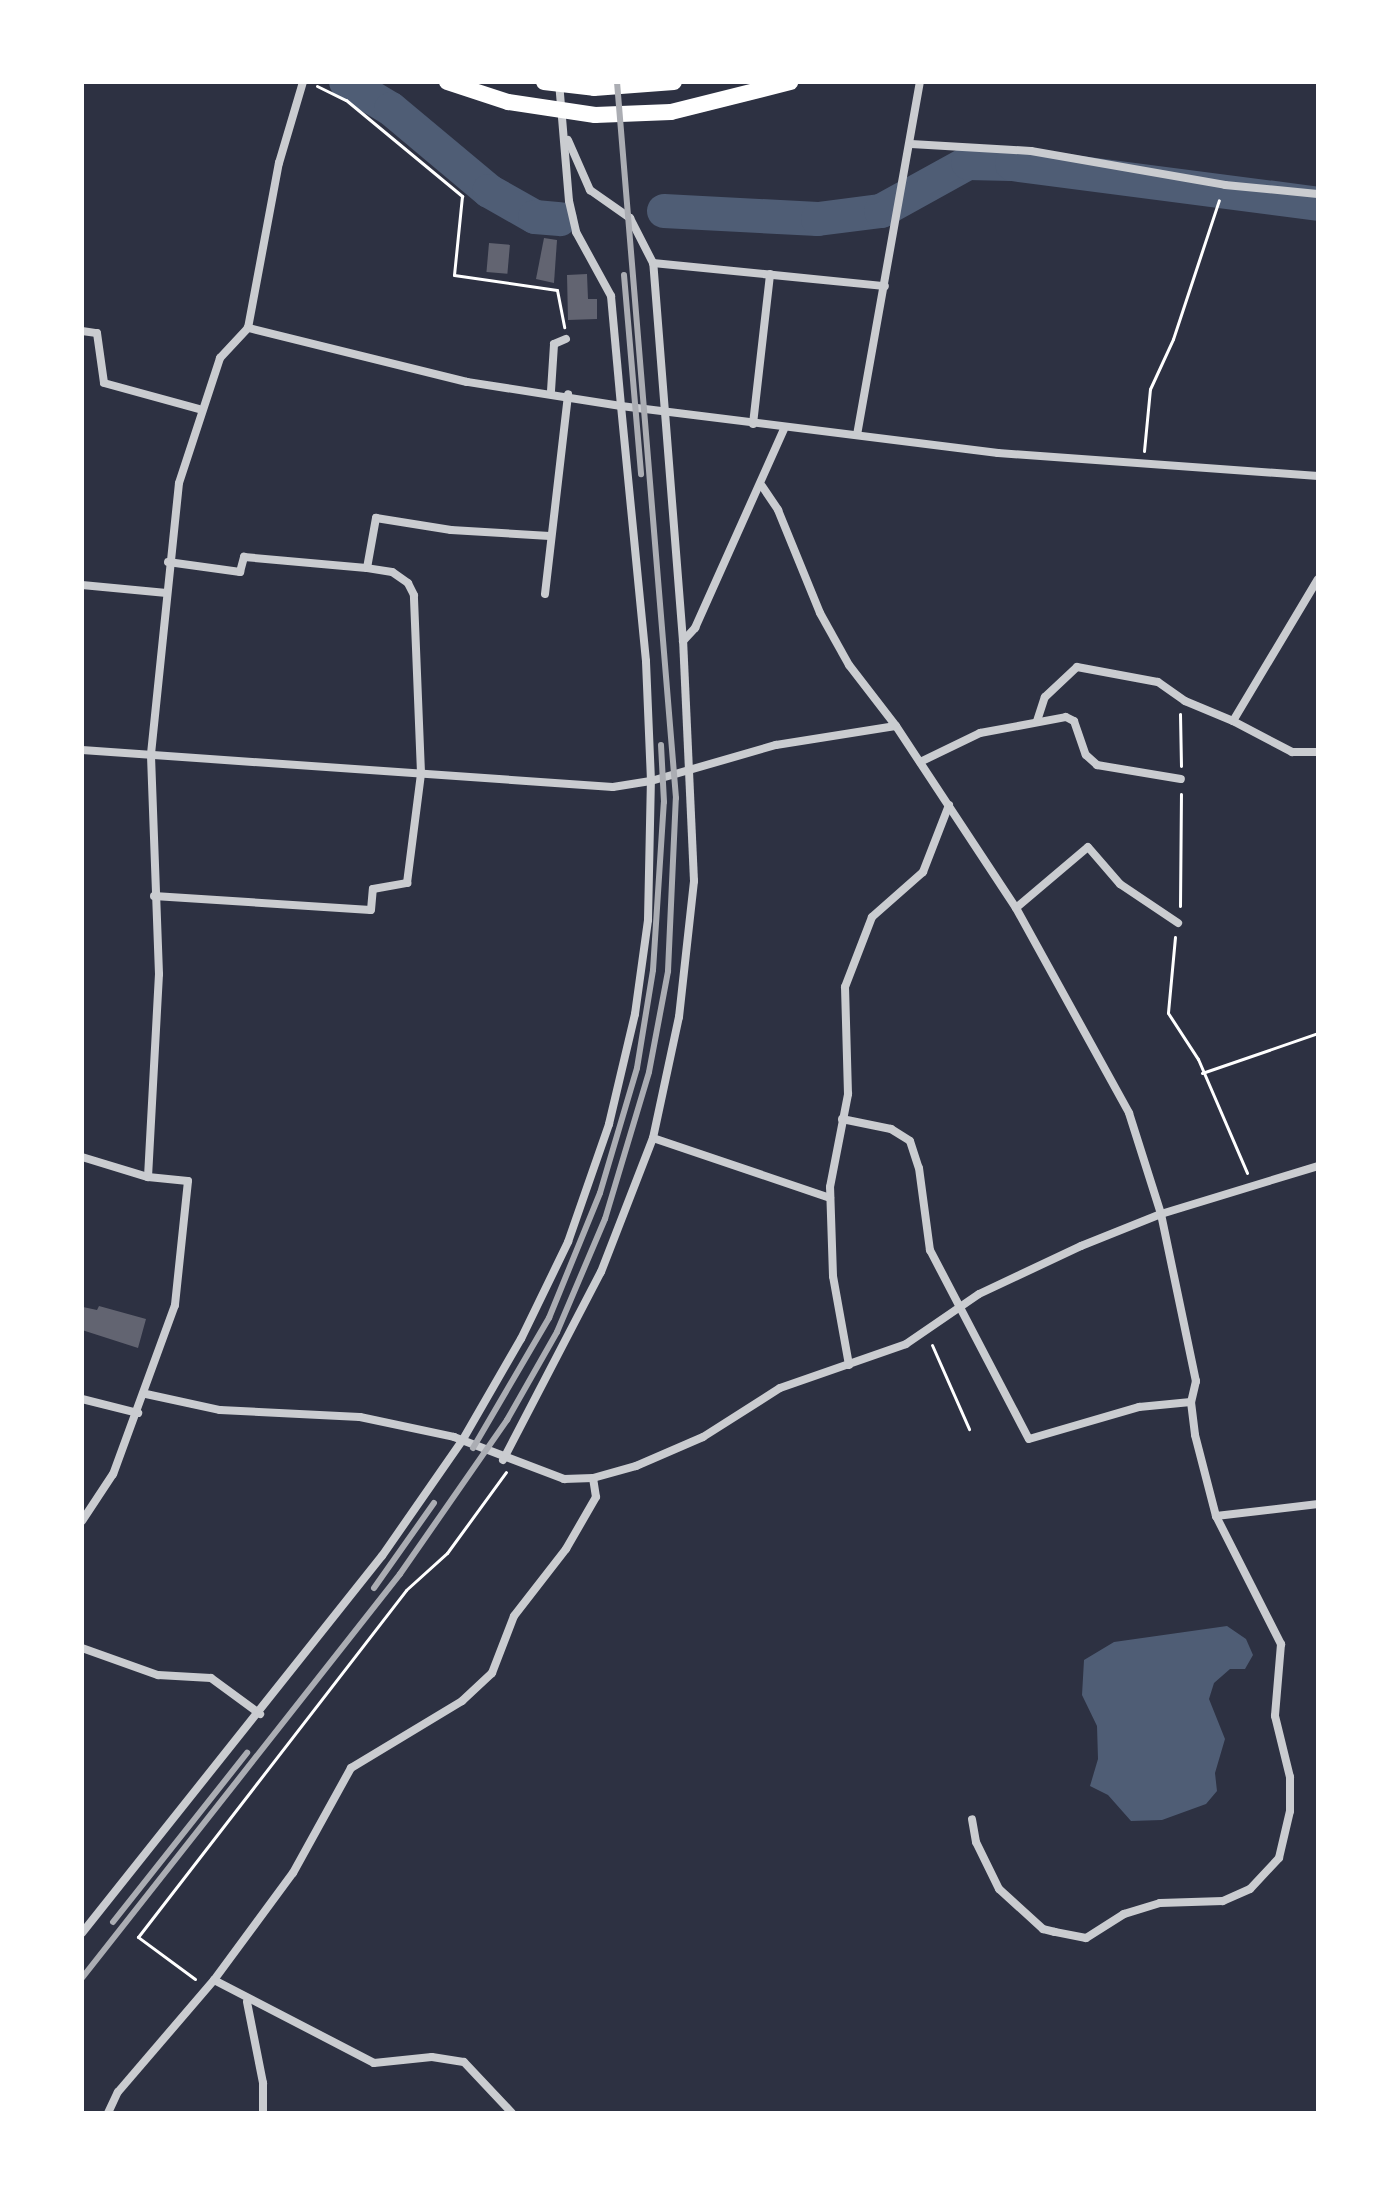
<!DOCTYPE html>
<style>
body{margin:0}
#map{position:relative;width:1400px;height:2195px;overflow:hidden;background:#2d3142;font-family:"Nunito Sans",sans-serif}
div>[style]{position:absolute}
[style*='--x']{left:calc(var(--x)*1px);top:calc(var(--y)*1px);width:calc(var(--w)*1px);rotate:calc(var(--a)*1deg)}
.water>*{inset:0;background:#4f5d75}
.river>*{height:34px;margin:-17px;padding:0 17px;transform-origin:17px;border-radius:17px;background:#4f5d75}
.building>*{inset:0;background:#626471;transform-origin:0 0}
.path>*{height:3px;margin:-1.5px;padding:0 1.5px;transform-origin:1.5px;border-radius:1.5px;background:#fff}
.minor>*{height:8px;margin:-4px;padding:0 4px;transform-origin:4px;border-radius:4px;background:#caccd0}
.trunk>*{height:16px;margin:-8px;padding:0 8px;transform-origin:8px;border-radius:8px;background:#fff}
.rail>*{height:6px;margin:-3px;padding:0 3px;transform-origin:3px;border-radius:3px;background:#abadb3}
span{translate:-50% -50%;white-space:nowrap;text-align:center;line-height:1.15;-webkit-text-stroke:6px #fff;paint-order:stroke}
.frame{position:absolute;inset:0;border:84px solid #fff;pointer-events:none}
</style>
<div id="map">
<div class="water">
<div style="clip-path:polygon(1227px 1626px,1246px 1639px,1253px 1655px,1245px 1669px,1230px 1669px,1214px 1683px,1209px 1699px,1225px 1739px,1215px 1773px,1217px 1791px,1206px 1804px,1162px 1820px,1131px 1821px,1108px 1795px,1090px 1786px,1098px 1759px,1097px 1726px,1082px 1695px,1084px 1660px,1114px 1642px)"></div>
</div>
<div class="river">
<div style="--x:346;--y:82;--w:52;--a:31"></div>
<div style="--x:391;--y:109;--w:128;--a:39.9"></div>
<div style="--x:489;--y:191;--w:53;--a:29.5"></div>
<div style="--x:535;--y:217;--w:25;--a:5"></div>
<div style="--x:664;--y:211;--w:154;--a:3"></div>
<div style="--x:818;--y:219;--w:64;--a:-7.2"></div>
<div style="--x:881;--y:211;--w:99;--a:-28.9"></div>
<div style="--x:968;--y:163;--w:44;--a:1.3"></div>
<div style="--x:1012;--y:164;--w:309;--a:7.4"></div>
</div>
<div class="building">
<div style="clip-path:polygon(544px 238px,557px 240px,554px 283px,536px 279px)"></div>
<div style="left:489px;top:243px;width:21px;height:29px;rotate:5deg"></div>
<div style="clip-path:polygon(587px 274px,588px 299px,597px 299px,597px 319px,568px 320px,567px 275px)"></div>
<div style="clip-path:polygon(99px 1306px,146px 1319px,138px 1348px,82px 1330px,83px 1307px,97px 1310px)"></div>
</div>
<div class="path">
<div style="--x:317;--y:86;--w:32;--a:26"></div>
<div style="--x:346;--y:100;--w:151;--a:39.6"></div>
<div style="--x:462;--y:196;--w:79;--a:95.8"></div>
<div style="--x:454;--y:275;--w:104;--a:8.3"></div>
<div style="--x:557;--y:290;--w:38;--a:79"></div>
<div style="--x:1144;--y:451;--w:62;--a:-84.5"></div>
<div style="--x:1150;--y:389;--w:55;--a:-65.3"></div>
<div style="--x:1173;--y:339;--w:146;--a:-71.7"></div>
<div style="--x:1180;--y:714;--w:52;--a:88.9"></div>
<div style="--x:1180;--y:906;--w:112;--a:-89.5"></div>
<div style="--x:1175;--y:937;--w:76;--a:95.3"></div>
<div style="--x:1168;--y:1013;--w:55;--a:56.9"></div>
<div style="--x:1198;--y:1059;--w:124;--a:66.7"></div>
<div style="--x:1202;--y:1073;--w:123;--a:-19"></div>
<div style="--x:932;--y:1345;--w:92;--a:66.2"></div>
<div style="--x:195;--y:1979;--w:71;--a:-143.6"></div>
<div style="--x:138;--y:1937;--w:438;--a:-52.3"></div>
<div style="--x:406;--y:1590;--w:55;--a:-42.1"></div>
<div style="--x:447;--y:1553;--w:100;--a:-53.9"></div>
</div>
<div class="minor">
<div style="--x:559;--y:82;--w:119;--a:85.2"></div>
<div style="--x:569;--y:201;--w:32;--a:77"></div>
<div style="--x:576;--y:232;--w:73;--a:61.3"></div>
<div style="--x:611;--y:296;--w:110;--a:84.8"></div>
<div style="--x:621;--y:406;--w:380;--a:7.1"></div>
<div style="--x:998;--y:453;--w:321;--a:4.1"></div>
<div style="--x:568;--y:140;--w:55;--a:66.3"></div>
<div style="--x:590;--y:190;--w:49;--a:35"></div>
<div style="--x:630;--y:218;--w:51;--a:62.9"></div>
<div style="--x:911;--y:144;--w:120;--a:3.3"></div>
<div style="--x:1031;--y:151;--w:197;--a:9.9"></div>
<div style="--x:1225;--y:185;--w:93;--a:5.5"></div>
<div style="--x:82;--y:331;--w:15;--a:8"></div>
<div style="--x:97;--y:333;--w:50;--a:82"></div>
<div style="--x:104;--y:383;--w:98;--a:15.3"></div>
<div style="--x:551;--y:391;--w:47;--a:-86.3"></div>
<div style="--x:554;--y:344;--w:13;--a:-23"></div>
<div style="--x:753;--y:424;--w:151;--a:-83.5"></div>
<div style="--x:857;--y:435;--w:359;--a:-79.9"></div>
<div style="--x:762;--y:486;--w:29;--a:56"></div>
<div style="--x:778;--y:510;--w:111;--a:67.8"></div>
<div style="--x:820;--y:613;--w:60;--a:60.9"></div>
<div style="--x:849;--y:665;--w:77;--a:52.4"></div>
<div style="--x:896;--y:726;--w:218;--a:56.6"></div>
<div style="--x:1016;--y:908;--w:234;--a:61.1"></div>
<div style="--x:1129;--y:1113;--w:106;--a:72.4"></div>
<div style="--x:1161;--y:1214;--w:171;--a:78.2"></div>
<div style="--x:1196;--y:1381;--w:22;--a:103"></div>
<div style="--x:1191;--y:1402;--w:33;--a:83"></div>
<div style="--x:1195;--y:1435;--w:84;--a:75.5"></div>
<div style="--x:1216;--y:1516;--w:144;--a:63.1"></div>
<div style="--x:1281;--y:1644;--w:72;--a:94.8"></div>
<div style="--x:1275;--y:1716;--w:63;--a:76.2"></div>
<div style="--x:1290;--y:1777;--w:34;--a:90"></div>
<div style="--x:1290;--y:1811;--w:48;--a:103.2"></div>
<div style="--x:1279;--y:1858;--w:42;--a:133.1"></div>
<div style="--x:1250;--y:1889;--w:30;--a:156"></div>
<div style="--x:1223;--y:1901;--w:63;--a:178.2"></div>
<div style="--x:1160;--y:1903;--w:38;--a:163"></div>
<div style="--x:1124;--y:1914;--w:45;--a:147.7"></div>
<div style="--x:1086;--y:1938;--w:32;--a:-169"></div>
<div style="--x:1055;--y:1932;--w:12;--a:-166"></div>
<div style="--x:1043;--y:1929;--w:59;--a:-137.7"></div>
<div style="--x:999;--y:1889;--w:52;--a:-116.1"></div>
<div style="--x:976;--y:1842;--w:23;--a:-100"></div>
<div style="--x:168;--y:562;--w:73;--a:7.9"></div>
<div style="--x:240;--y:572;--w:16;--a:-75"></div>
<div style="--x:244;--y:557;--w:123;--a:5.1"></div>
<div style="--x:367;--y:568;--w:51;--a:-79.8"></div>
<div style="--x:376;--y:518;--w:76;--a:9.1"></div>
<div style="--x:451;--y:530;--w:99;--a:3.5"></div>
<div style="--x:82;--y:585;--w:85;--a:5.4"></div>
<div style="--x:545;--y:594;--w:201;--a:-83.4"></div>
<div style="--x:683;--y:641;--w:379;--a:-94.5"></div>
<div style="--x:653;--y:263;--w:233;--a:5.7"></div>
<div style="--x:1037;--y:721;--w:25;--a:-72"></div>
<div style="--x:1045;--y:697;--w:44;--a:-43.2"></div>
<div style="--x:1077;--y:667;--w:82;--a:10.5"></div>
<div style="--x:1158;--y:682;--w:33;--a:35"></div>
<div style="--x:1185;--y:701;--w:52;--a:22.6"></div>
<div style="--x:1233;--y:721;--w:165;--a:-59.1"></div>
<div style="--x:1233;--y:721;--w:67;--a:27.7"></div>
<div style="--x:1292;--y:752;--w:26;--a:0"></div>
<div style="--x:82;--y:750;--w:532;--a:3.99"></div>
<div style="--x:613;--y:787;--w:38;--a:-9"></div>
<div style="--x:651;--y:781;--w:130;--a:-16.1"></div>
<div style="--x:776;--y:745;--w:121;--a:-9"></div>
<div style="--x:920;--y:762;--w:67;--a:-25.8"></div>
<div style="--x:980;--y:733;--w:87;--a:-10.5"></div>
<div style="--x:1066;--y:717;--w:9;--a:27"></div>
<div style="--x:1074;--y:721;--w:36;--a:71"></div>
<div style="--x:1086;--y:755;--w:15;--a:42"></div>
<div style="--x:1097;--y:765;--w:85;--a:9.5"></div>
<div style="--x:154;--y:896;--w:217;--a:3.7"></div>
<div style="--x:371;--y:910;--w:21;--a:-85"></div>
<div style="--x:373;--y:889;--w:35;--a:-10"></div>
<div style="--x:407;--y:883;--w:111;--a:-82.7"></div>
<div style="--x:421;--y:773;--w:178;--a:-92.3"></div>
<div style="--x:414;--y:595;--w:13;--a:-117"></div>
<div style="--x:408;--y:583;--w:19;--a:-145"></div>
<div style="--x:392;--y:572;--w:25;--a:-171"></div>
<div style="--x:1016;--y:908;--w:94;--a:-40.3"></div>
<div style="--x:1088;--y:847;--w:49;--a:49.1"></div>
<div style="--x:1120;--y:884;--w:70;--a:33.9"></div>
<div style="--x:842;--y:1119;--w:50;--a:11.5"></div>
<div style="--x:891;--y:1129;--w:22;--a:32"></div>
<div style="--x:910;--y:1141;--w:28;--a:72"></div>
<div style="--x:919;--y:1168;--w:83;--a:82.4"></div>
<div style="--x:930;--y:1250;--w:213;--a:62.4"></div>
<div style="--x:1029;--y:1439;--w:115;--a:-16.2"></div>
<div style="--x:1139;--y:1407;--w:52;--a:-5.5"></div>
<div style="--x:653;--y:1138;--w:187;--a:18.7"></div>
<div style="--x:82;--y:1157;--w:69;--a:16.9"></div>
<div style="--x:148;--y:1177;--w:40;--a:5.7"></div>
<div style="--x:188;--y:1181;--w:125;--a:96"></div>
<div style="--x:175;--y:1305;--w:180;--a:110.1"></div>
<div style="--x:113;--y:1474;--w:56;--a:123.4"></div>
<div style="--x:148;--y:1177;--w:203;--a:-86.9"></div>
<div style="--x:159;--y:974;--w:220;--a:-92.1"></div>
<div style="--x:151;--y:754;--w:272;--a:-84.1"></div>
<div style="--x:179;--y:483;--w:132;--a:-71.8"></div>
<div style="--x:220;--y:358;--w:41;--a:-47"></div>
<div style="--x:248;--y:328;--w:168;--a:-79.4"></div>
<div style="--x:279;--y:163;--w:84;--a:-73.5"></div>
<div style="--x:849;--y:1365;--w:90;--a:-100.2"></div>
<div style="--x:833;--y:1276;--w:89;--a:-91.9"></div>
<div style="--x:830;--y:1187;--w:95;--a:-79"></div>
<div style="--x:848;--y:1094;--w:107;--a:-91.6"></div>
<div style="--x:845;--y:987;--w:75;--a:-68.9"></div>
<div style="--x:872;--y:917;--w:68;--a:-41.4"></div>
<div style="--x:923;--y:872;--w:72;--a:-68.8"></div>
<div style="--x:146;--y:1394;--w:76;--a:12.2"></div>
<div style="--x:220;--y:1410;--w:140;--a:2.9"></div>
<div style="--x:360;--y:1417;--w:96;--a:12"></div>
<div style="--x:454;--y:1437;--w:118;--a:20.9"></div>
<div style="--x:564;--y:1479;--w:29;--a:-2"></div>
<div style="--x:593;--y:1478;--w:45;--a:-15.6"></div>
<div style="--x:636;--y:1466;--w:73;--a:-23.4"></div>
<div style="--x:703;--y:1437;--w:91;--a:-32.5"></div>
<div style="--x:780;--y:1388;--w:133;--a:-19.2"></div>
<div style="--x:906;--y:1344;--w:88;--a:-34.4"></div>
<div style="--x:979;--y:1294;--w:113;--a:-25.2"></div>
<div style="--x:1081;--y:1246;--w:86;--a:-21.8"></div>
<div style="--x:1161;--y:1214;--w:164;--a:-17"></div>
<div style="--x:82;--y:1399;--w:58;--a:14"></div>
<div style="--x:503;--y:1460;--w:212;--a:-62.5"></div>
<div style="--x:601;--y:1272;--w:144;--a:-68.8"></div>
<div style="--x:653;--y:1138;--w:124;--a:-77.9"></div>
<div style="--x:679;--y:1017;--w:137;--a:-83.7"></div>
<div style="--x:694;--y:881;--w:240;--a:-92.6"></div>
<div style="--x:683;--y:641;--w:18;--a:-47"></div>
<div style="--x:695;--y:628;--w:218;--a:-65.9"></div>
<div style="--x:1216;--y:1516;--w:103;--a:-6.7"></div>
<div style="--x:82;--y:1648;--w:81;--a:19.6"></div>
<div style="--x:158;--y:1675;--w:53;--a:3.2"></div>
<div style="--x:211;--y:1678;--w:61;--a:36.3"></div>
<div style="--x:82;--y:1933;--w:482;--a:-51.5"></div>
<div style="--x:382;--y:1556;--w:140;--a:-55.2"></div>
<div style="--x:462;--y:1441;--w:118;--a:-60"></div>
<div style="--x:521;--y:1339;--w:108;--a:-64.1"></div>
<div style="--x:568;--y:1242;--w:125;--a:-70.8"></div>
<div style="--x:609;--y:1124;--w:113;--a:-76.7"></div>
<div style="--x:635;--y:1014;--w:95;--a:-82.1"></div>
<div style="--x:648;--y:920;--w:139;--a:-88.8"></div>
<div style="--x:651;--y:781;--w:120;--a:-92.4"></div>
<div style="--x:646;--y:661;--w:256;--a:-95.6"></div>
<div style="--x:621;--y:406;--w:156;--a:-171.1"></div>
<div style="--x:467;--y:382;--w:226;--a:-166.1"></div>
<div style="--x:214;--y:1980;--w:180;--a:27.4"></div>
<div style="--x:374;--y:2063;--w:58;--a:-5.9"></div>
<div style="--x:432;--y:2057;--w:32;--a:9"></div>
<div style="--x:464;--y:2062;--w:70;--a:46.7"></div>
<div style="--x:247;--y:2002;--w:83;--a:78.8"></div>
<div style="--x:263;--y:2083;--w:30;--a:90"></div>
<div style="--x:108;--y:2113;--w:23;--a:-65"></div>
<div style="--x:118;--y:2092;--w:148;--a:-49.4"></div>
<div style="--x:214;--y:1980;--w:133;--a:-53.6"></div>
<div style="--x:293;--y:1873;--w:120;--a:-61.1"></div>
<div style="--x:351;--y:1768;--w:130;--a:-31.1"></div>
<div style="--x:462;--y:1701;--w:41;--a:-43"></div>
<div style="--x:492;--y:1673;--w:61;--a:-68.9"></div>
<div style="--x:514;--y:1616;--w:85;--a:-52.2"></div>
<div style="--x:566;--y:1549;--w:60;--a:-60"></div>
<div style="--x:596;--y:1497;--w:19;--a:-99"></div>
</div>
<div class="trunk">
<div style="--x:447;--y:82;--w:64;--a:18.2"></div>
<div style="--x:508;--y:102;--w:88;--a:8.5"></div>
<div style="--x:595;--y:115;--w:76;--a:-2.3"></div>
<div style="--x:671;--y:112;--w:123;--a:-14.1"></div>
<div style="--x:544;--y:82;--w:50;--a:6.8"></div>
<div style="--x:594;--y:88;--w:80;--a:-4.3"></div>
</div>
<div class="rail">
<div style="--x:624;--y:275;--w:200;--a:85.1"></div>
<div style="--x:473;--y:1448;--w:151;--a:-59.7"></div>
<div style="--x:549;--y:1318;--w:135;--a:-67.8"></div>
<div style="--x:600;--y:1193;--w:130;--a:-73.5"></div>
<div style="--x:637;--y:1068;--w:99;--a:-80.7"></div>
<div style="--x:653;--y:970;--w:168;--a:-86.3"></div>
<div style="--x:664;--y:802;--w:57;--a:-93"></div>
<div style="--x:374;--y:1588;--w:104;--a:-54.8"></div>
<div style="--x:113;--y:1922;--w:216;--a:-51.6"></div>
<div style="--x:82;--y:1978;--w:514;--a:-51.79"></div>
<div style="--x:400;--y:1574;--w:188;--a:-55.2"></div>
<div style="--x:507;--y:1420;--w:101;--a:-60.4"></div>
<div style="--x:557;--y:1332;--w:123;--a:-67"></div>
<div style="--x:605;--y:1219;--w:153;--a:-73.3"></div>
<div style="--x:649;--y:1072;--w:103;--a:-79.3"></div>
<div style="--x:668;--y:971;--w:173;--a:-87.4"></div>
<div style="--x:676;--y:798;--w:718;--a:-94.71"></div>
</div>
<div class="frame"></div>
</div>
